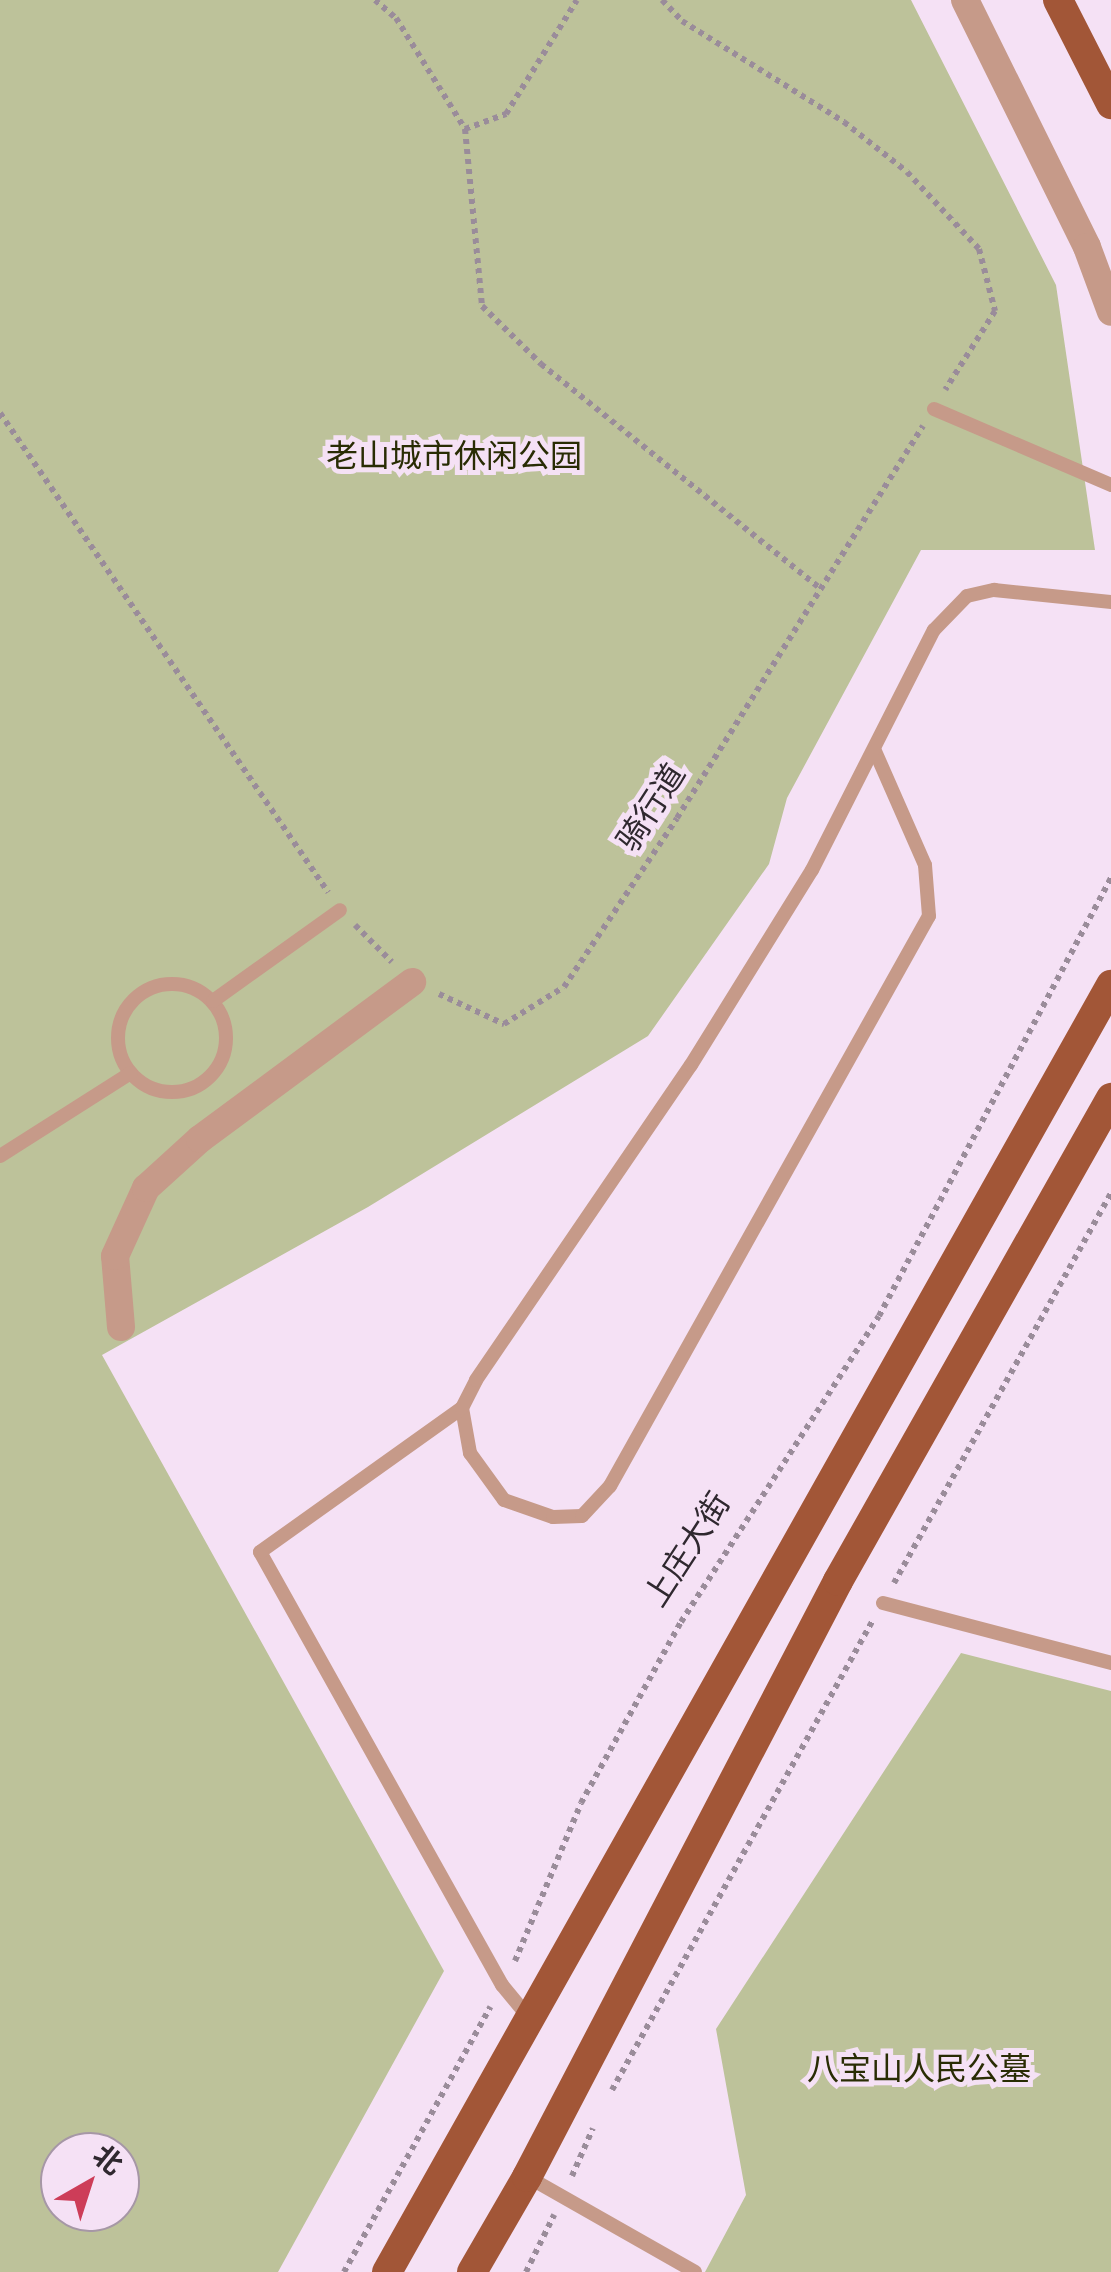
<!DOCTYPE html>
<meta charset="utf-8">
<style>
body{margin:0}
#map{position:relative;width:1111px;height:2272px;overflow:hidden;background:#f5e1f5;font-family:"Source Sans 3","Noto Sans SC",sans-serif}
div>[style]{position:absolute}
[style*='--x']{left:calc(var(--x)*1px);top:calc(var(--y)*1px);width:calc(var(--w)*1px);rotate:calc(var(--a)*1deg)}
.green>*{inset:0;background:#bdc29a}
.path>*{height:6px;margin-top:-3px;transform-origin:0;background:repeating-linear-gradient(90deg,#9a8c9a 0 5px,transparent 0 10px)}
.lane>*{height:14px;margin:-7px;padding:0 7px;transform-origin:7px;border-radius:7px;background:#c69a89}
.lane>.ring{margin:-7px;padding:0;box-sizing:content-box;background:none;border:14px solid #c69a89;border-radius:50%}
.street>*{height:28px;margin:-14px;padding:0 14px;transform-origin:14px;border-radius:14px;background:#c69a89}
.primary>*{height:30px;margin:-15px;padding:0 15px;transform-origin:15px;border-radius:15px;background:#a25637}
span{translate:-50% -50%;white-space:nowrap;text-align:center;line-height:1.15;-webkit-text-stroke:10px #f5e1f5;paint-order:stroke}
.park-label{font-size:32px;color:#292c04}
.street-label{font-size:32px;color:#2f282f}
.north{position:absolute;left:40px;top:2132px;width:100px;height:100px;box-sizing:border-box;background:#f5e1f5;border:2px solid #a697a6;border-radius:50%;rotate:39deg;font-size:28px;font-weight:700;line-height:40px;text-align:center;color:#2f282f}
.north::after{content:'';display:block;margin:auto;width:35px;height:45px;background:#cd3d58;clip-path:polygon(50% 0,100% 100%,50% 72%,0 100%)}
</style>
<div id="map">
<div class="green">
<div style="clip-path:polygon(evenodd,0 0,911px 0,1056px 285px,1095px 550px,921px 550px,787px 798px,769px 864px,648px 1036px,368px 1207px,102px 1355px,444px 1971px,278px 2272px,0 2272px,0 0,60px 2152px,120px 2152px,120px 2212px,60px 2212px,60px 2152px)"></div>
<div style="clip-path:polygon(961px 1653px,1111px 1691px,1111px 2272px,705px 2272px,746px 2195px,716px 2029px)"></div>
</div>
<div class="path">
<div style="--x:375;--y:0;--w:28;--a:41"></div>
<div style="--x:396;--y:18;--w:131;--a:58.1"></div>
<div style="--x:465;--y:129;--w:178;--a:84.5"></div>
<div style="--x:482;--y:306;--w:83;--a:44.5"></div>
<div style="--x:541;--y:364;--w:359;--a:38.8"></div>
<div style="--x:662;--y:0;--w:29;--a:46"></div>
<div style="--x:682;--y:21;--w:191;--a:31.9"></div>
<div style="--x:844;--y:122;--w:80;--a:38.4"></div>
<div style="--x:907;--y:172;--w:105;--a:46.9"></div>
<div style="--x:979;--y:249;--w:64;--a:75.5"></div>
<div style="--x:995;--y:311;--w:93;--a:122.3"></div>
<div style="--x:465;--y:129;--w:44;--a:-20.1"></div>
<div style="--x:506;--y:114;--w:134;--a:-58.1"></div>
<div style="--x:0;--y:413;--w:581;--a:55.6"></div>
<div style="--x:355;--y:925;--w:52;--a:45"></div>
<div style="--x:439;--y:994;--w:72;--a:24.8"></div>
<div style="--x:504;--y:1024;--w:70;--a:-31.7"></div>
<div style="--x:564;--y:987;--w:203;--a:-56.2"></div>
<div style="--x:677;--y:818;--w:463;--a:-57.9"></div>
<div style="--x:894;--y:1583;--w:446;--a:-60.9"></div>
<div style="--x:515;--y:1961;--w:171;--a:-67.3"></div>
<div style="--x:581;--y:1803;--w:207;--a:-61.1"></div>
<div style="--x:681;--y:1622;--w:364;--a:-57.1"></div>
<div style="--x:879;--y:1316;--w:496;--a:-62.1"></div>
<div style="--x:612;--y:2090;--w:538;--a:-60.96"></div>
<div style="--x:572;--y:2176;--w:52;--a:-66.4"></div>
<div style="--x:344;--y:2272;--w:303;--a:-61.1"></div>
<div style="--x:526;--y:2272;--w:64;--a:-63.8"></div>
</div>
<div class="lane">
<div style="--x:934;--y:409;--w:193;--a:23.2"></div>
<div class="ring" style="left:118px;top:984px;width:94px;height:94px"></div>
<div style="--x:213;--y:1001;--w:156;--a:-35.6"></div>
<div style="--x:0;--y:1156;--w:155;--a:-32.4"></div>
<div style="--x:462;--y:1408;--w:46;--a:79.9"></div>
<div style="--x:470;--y:1453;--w:58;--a:54.1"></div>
<div style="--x:504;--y:1500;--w:52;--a:19.1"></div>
<div style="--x:553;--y:1517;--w:29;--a:-2"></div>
<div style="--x:582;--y:1516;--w:41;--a:-47"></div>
<div style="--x:610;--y:1486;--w:653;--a:-60.77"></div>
<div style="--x:929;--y:916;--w:51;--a:-94.5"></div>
<div style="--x:925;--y:865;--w:124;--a:-113.7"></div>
<div style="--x:883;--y:1603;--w:236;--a:14.7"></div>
<div style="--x:530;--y:2019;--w:44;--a:-129.5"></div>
<div style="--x:502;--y:1985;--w:496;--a:-119.2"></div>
<div style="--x:260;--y:1552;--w:248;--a:-35.5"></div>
<div style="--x:462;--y:1408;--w:31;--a:-63"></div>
<div style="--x:476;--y:1380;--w:381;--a:-55.7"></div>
<div style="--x:691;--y:1065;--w:229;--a:-58.2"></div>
<div style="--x:812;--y:870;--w:269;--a:-63.1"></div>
<div style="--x:934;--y:630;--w:47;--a:-45.9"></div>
<div style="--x:967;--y:596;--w:28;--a:-13"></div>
<div style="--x:994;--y:590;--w:118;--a:5.9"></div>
<div style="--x:528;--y:2177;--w:192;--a:29.6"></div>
</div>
<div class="street">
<div style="--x:965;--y:0;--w:275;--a:63.7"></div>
<div style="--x:1087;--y:247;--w:69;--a:69.7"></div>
<div style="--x:121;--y:1327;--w:71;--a:-94.8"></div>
<div style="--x:115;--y:1256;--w:75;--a:-65.5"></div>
<div style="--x:146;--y:1188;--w:73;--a:-42.2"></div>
<div style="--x:200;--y:1139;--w:264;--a:-36.5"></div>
</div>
<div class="primary">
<div style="--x:1058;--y:0;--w:117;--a:63"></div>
<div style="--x:387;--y:2272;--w:1477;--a:-60.64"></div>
<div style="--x:472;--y:2272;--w:110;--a:-59.9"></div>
<div style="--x:527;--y:2177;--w:672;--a:-62.44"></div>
<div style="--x:838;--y:1581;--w:555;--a:-60.52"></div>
</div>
<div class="park-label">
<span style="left:454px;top:457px">老山城市休闲公园</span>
<span style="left:919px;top:2070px">八宝山人民公墓</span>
</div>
<div class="street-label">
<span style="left:652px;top:808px;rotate:-57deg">骑行道</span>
<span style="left:688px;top:1550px;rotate:-57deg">上庄大街</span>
</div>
<div class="north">北</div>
</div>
